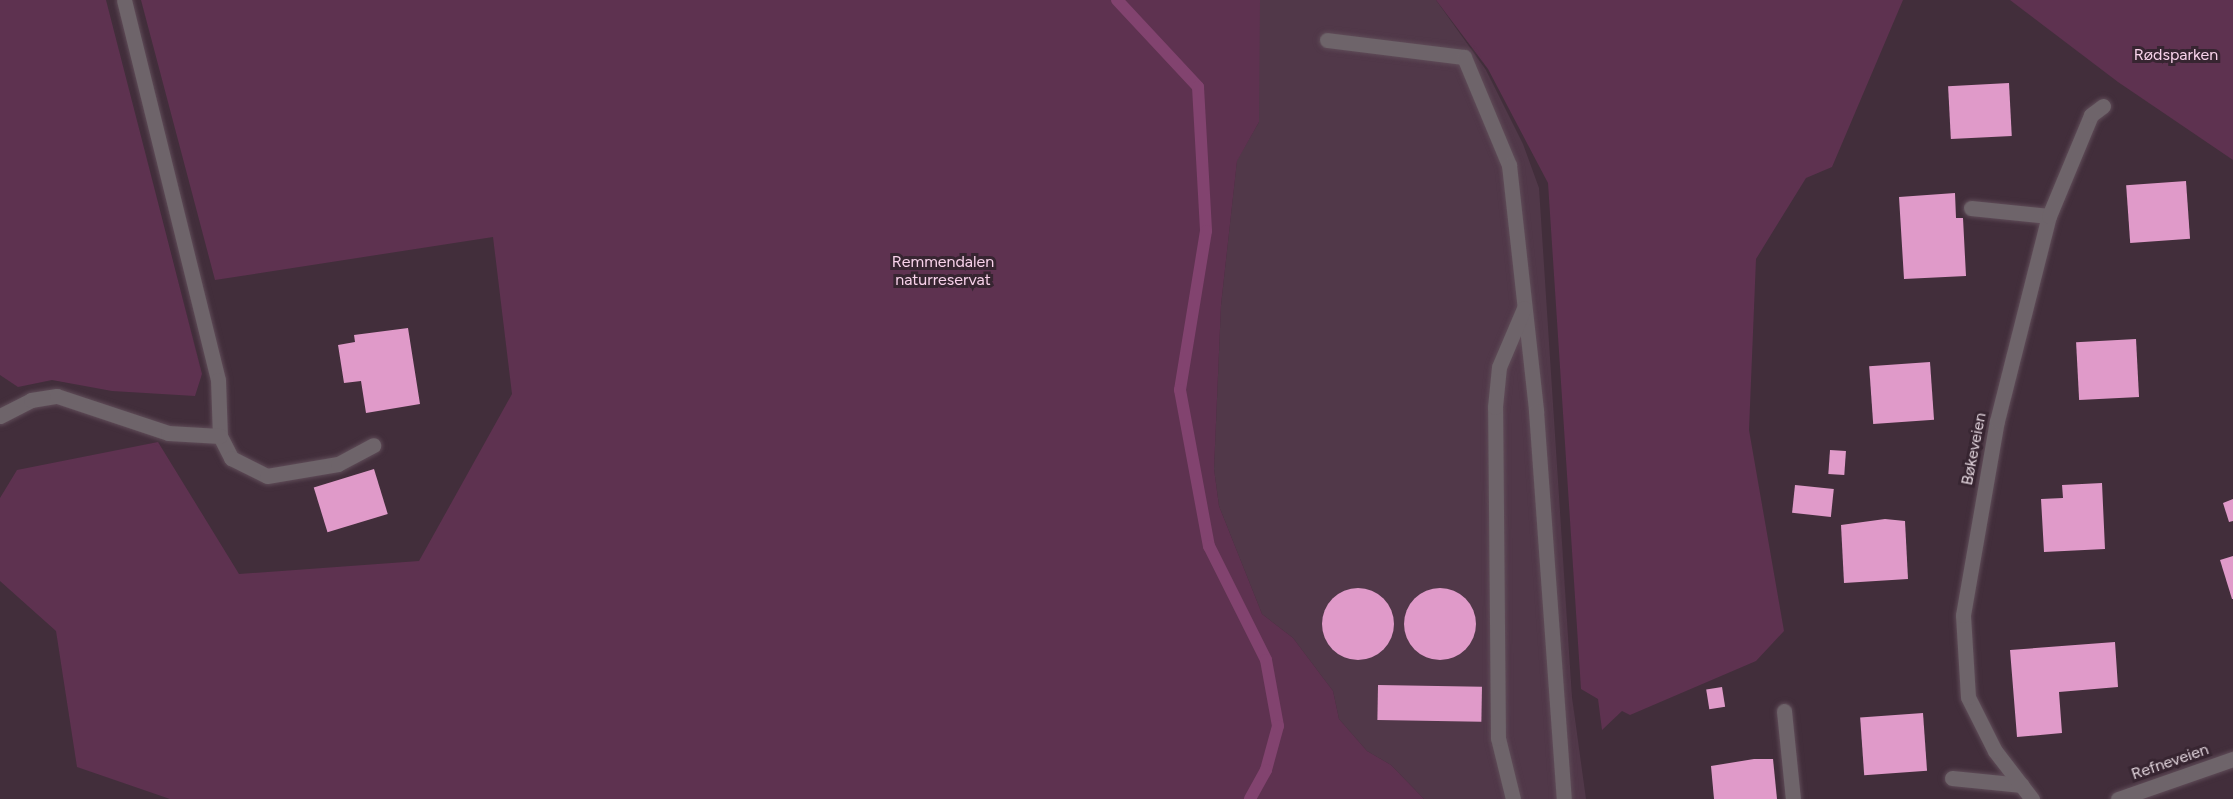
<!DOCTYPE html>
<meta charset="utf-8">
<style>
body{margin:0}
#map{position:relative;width:2233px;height:799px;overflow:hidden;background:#422e3b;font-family:Figtree,sans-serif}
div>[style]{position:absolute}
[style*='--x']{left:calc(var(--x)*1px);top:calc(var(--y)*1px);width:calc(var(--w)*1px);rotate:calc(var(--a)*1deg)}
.built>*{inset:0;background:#513849}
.green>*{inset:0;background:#5e3250}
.stream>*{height:12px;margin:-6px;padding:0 6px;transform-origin:6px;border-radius:6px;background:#82436f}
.building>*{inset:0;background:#e09ac9;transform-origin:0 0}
.round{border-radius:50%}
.roads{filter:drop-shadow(0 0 2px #5f4c58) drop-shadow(0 0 2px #5f4c58)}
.minor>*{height:15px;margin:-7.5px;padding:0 7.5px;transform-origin:7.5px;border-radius:7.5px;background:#6e646a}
span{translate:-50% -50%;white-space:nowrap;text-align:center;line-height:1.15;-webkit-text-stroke:6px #372531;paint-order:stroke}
.park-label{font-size:16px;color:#f8d2ea}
.street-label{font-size:16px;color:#e1d4dc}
</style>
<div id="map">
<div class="built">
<div style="clip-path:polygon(1258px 0,1436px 0,1486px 70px,1523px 144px,1539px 188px,1572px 697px,1586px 799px,1424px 799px,1391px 765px,1367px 751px,1339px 719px,1333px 691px,1293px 638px,1262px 614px,1219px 506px,1214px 469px,1221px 305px,1237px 160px,1259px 122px)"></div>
</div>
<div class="green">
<div style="clip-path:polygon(0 0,106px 0,202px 374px,195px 396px,112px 391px,52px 380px,18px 387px,0 375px)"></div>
<div style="clip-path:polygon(141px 0,1260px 0,1259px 122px,1237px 161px,1221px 305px,1214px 469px,1219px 506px,1262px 614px,1293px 638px,1333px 691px,1339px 719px,1367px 751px,1391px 765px,1424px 799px,170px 799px,77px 767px,56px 631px,0 581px,0 498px,17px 470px,158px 442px,239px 574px,419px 561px,512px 394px,493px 237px,215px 280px)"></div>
<div style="clip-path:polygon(1436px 0,1903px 0,1832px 167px,1806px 178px,1756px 259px,1749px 430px,1784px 631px,1756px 661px,1630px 715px,1622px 711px,1602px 730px,1598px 699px,1581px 689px,1548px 183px,1488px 69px)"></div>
<div style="clip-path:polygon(2010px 0,2233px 0,2233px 160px,2118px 82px)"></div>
</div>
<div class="stream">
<div style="--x:1117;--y:0;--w:119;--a:47"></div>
<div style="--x:1198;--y:87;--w:144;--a:86.8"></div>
<div style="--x:1206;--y:231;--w:161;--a:99.3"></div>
<div style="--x:1180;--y:390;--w:159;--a:79.5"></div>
<div style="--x:1209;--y:546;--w:127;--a:63.4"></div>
<div style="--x:1266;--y:660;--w:67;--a:79.7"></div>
<div style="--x:1278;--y:726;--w:46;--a:105.3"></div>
<div style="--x:1266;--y:770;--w:33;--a:119"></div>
</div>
<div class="building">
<div style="left:2009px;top:83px;width:53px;height:61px;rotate:87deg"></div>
<div style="left:2186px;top:181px;width:58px;height:60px;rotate:86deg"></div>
<div style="clip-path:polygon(1955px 193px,1956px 218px,1963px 218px,1966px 276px,1904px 279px,1899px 197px)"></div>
<div style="clip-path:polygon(408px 328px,420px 404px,366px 413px,361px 381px,344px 383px,338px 345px,355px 342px,354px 335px)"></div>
<div style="left:2136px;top:339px;width:58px;height:60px;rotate:87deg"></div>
<div style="left:1930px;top:362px;width:58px;height:61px;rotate:86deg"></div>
<div style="left:1830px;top:450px;width:16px;height:24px;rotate:4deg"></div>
<div style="left:374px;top:469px;width:47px;height:63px;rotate:73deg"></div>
<div style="clip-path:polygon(2102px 483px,2105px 549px,2044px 552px,2041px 499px,2063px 498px,2062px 485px)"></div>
<div style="left:1795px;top:485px;width:39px;height:28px;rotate:6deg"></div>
<div style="clip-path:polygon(2233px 499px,2233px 521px,2229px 522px,2223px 503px)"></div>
<div style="clip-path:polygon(1885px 519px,1905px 521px,1908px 579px,1844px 583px,1841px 525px)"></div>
<div style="clip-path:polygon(2233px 556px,2233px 599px,2232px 599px,2220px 560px)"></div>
<div class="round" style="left:1322px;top:588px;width:72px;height:72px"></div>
<div class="round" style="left:1404px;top:588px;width:72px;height:72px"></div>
<div style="clip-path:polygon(2115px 642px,2118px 687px,2059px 692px,2062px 733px,2017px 737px,2010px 650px)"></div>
<div style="left:1378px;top:685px;width:104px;height:35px;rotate:1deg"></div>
<div style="left:1722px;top:687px;width:20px;height:16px;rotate:81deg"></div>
<div style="left:1923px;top:713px;width:58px;height:63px;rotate:86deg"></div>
<div style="clip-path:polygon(1754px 759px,1773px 759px,1777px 799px,1714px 799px,1711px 766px)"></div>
</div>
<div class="roads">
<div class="minor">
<div style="--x:124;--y:0;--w:391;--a:76.1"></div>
<div style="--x:218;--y:380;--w:56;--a:88"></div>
<div style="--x:220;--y:436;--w:25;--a:63"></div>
<div style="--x:231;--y:458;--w:40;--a:26.6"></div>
<div style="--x:267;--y:476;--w:72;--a:-9.6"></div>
<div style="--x:338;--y:464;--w:40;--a:-28"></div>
<div style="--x:1327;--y:40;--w:138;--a:7.1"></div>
<div style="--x:1464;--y:57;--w:117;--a:67.4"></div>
<div style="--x:1509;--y:165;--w:247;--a:83.7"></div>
<div style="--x:1536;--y:411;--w:389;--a:85.9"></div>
<div style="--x:1971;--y:208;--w:78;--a:5.9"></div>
<div style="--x:0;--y:416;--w:35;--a:-27"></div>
<div style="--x:31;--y:400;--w:26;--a:-9"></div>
<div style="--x:57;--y:396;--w:117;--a:18.4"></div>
<div style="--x:168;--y:433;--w:52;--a:3.3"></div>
<div style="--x:1784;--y:711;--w:88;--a:84.2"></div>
<div style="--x:1952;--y:778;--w:70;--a:5.7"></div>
<div style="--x:1513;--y:799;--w:63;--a:-103.8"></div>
<div style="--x:1498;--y:738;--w:331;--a:-90.5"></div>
<div style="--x:1495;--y:407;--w:40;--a:-84.3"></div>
<div style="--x:1499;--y:367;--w:64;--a:-67"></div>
<div style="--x:2032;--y:799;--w:61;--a:-127.6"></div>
<div style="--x:1995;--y:751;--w:60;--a:-116.6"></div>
<div style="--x:1968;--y:697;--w:82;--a:-93.5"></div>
<div style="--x:1963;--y:615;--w:197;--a:-80.1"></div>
<div style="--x:1997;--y:421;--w:211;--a:-75.8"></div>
<div style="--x:2049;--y:216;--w:109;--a:-67.4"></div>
<div style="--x:2091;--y:115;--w:15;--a:-37"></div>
<div style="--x:2118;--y:799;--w:122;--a:-19.2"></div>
</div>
</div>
<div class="park-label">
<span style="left:2176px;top:55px">Rødsparken</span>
<span style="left:943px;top:271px">Remmendalen<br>naturreservat</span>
</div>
<div class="street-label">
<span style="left:1974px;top:449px;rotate:-79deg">Bøkeveien</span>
<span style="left:2170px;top:762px;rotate:-19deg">Refneveien</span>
</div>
</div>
